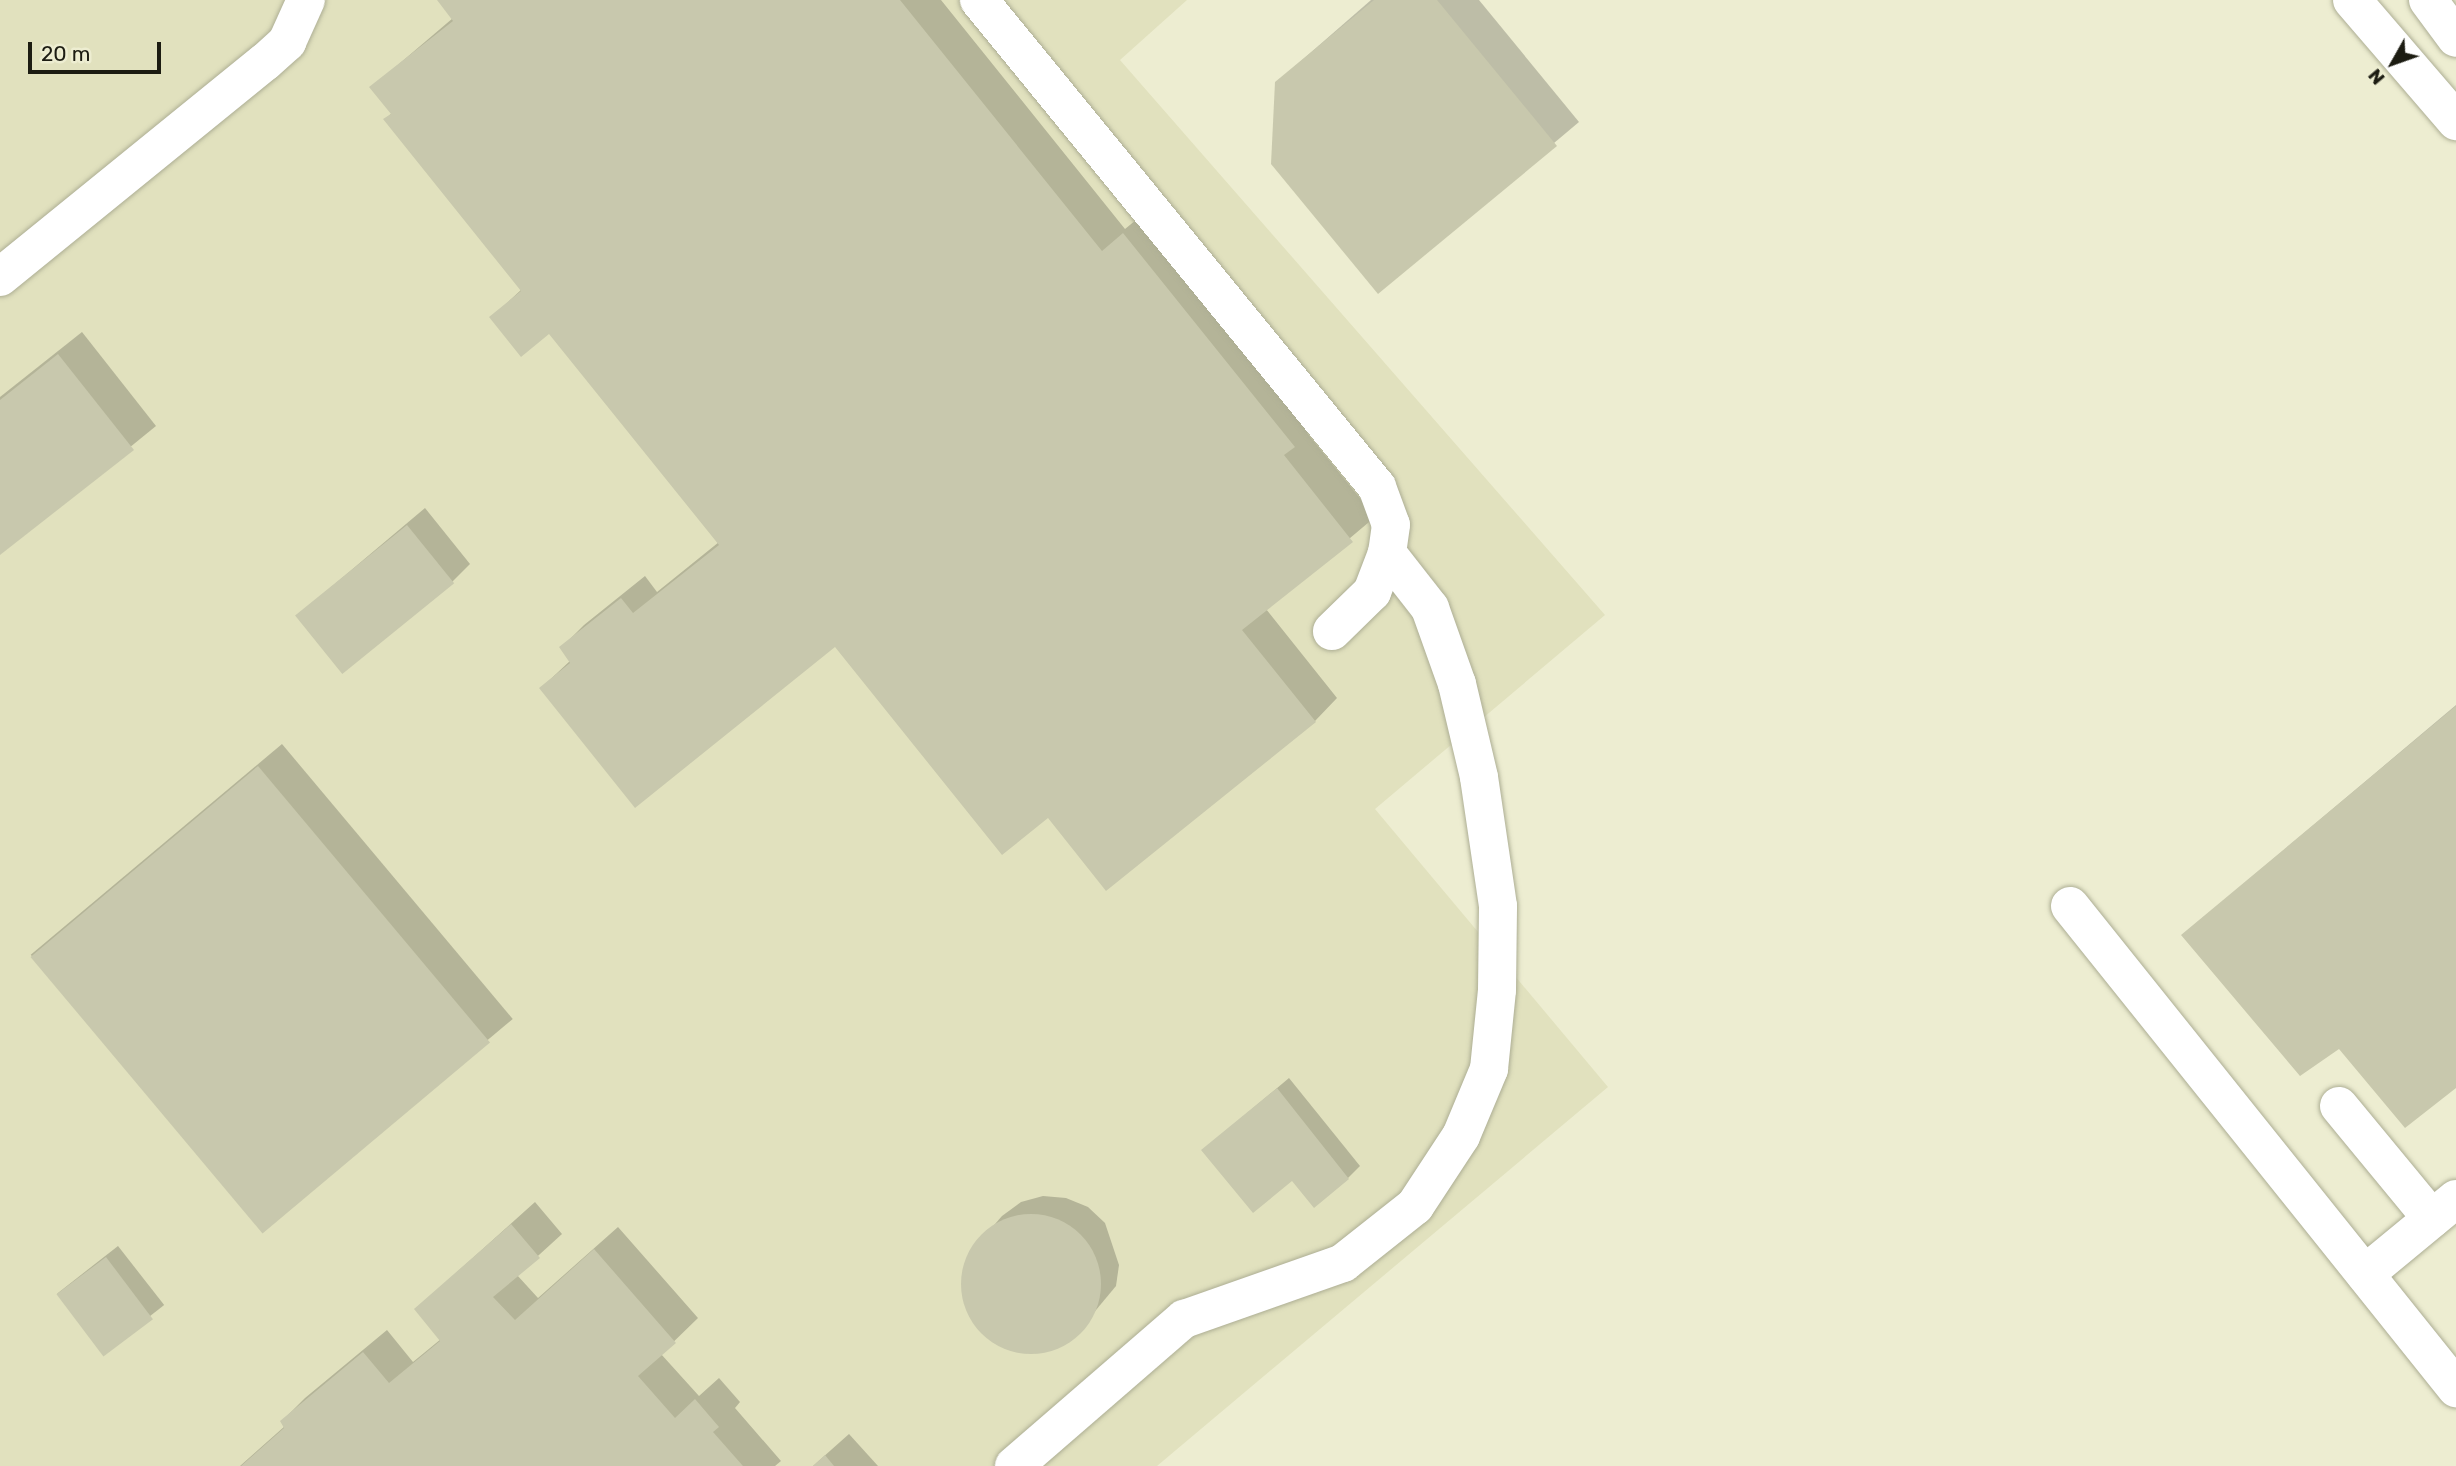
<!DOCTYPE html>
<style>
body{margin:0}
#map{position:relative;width:2456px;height:1466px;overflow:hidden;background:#ededd1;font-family:Rubik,sans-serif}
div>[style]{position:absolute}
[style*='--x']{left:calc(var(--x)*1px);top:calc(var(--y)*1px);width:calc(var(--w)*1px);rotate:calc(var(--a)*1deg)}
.built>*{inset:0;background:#e1e1be}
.shadow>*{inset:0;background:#0003;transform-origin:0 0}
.building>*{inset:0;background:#c8c8ad;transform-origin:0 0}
.round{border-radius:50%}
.roads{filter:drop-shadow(0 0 2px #adae94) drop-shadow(0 0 2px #adae94)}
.minor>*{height:38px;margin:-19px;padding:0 19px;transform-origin:19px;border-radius:19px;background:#fff}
.major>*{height:38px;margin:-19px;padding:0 19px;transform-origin:19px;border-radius:19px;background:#fff}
span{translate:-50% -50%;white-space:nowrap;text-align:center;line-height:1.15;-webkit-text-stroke:7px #ededd1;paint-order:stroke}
.north{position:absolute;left:2358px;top:28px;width:70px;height:70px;-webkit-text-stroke:5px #ededd1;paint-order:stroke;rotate:230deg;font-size:19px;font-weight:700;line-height:28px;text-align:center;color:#1c1c12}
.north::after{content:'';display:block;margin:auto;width:24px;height:32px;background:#1c1c12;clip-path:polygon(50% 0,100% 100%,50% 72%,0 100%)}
.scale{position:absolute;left:28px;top:42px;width:133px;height:32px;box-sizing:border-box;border:4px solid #1c1c12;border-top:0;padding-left:9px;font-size:21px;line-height:24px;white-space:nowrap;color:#1c1c12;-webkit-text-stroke:5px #ededd1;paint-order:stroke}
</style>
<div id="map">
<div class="built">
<div style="clip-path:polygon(0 0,1187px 0,1120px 60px,1605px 615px,1375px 809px,1608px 1087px,1157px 1466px,0 1466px)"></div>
</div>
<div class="shadow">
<div style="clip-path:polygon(439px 0,941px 0,1125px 229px,1147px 211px,1317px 423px,1307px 433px,1375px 517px,1266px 609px,1337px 698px,1315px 721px,1048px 815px,836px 645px,541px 688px,571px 660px,561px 648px,584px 625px,645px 576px,657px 592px,719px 542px,550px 332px,492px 317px,522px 289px,385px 119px,392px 113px,372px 87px,453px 18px)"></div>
<div style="clip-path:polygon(1371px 0,1479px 0,1579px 122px,1378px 291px,1277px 82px)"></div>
<div style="clip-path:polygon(82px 332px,156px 426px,0 553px,0 397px)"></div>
<div style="clip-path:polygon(425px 508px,470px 564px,452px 582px,298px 615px)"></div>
<div style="clip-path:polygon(2456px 705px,2456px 1085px,2339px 1046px,2183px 935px)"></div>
<div style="left:282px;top:744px;width:359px;height:328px;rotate:50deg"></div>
<div style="clip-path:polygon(1289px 1078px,1360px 1166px,1348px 1178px,1203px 1150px)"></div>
<div style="clip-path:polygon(1043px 1196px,1066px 1198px,1088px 1207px,1105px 1223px,1119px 1265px,1116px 1286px,1071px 1340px,1052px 1350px,1008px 1348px,989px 1338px,974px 1321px,964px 1300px,963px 1276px,969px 1254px,1002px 1216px,1021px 1202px)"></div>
<div style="clip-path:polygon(535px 1202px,562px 1234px,517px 1275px,538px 1298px,618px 1227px,698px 1318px,661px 1354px,699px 1396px,719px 1378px,740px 1402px,735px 1408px,781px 1461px,775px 1466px,240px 1466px,285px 1426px,282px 1421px,305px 1398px,387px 1330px,413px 1362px,441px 1339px,416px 1309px)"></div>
<div style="left:118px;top:1246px;width:75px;height:77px;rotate:52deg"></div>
<div style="clip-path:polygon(849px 1434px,878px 1466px,813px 1466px)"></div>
</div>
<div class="building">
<div style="clip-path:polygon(437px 0,900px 0,1102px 251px,1123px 233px,1295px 447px,1284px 455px,1353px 542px,1242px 630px,1316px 722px,1106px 891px,1048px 818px,1002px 855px,835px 647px,635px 808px,539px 688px,570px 663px,559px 647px,621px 598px,633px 613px,719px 545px,549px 334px,521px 357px,489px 317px,521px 291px,383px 119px,391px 114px,369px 87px,453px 21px)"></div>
<div style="clip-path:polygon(1374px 0,1437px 0,1557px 146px,1378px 294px,1271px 164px,1275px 82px)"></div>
<div style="clip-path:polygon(58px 354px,134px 450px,0 555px,0 400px)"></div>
<div style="left:407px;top:525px;width:75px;height:144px;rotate:51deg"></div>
<div style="clip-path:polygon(2456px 706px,2456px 1088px,2405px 1128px,2339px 1049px,2300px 1076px,2181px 935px)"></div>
<div style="left:258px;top:766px;width:361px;height:297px;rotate:50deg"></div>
<div style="clip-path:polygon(1277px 1088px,1349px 1179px,1314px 1208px,1292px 1181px,1253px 1213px,1201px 1150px)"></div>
<div class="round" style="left:961px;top:1214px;width:140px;height:140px"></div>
<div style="clip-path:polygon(511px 1224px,540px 1258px,493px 1297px,515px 1320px,594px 1249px,676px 1343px,638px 1376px,675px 1418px,695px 1399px,719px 1427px,713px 1432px,743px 1466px,241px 1466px,284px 1428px,280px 1421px,363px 1352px,389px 1383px,440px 1341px,414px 1309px)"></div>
<div style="left:106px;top:1257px;width:78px;height:62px;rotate:53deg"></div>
<div style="clip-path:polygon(825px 1455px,834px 1466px,813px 1466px)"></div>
</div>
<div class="roads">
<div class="minor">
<div style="--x:979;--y:0;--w:629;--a:50.74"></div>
<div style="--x:1377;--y:487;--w:40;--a:69.8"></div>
<div style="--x:1391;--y:525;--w:28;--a:98"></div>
<div style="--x:1387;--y:553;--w:42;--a:111"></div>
<div style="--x:1372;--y:592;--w:56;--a:135.7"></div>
<div style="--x:2352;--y:0;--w:160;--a:49.3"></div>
<div style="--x:0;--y:277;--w:341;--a:-39.1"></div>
<div style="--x:265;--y:62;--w:30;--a:-42"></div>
<div style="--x:287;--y:42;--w:46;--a:-65.7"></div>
<div style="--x:2070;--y:906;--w:618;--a:51.31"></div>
<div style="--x:2339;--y:1106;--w:146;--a:50.5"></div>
<div style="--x:2365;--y:1274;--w:118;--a:-39.5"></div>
<div style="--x:1014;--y:1466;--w:225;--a:-40.9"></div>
<div style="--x:1184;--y:1319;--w:169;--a:-19.4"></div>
<div style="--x:1343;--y:1263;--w:92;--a:-38.4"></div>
<div style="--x:1415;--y:1206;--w:84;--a:-56.7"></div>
<div style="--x:1461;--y:1136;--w:73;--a:-67.3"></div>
<div style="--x:1489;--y:1069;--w:79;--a:-84.2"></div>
<div style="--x:1497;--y:990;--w:84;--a:-89.3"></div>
<div style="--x:1498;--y:906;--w:130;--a:-98.4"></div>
<div style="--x:1479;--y:777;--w:96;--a:-103.3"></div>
<div style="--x:1457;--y:684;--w:81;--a:-109.6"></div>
<div style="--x:1430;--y:608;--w:70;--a:-128"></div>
</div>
<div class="major">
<div style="--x:2428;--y:0;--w:47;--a:53.6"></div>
</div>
</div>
<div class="north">N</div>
<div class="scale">20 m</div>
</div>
